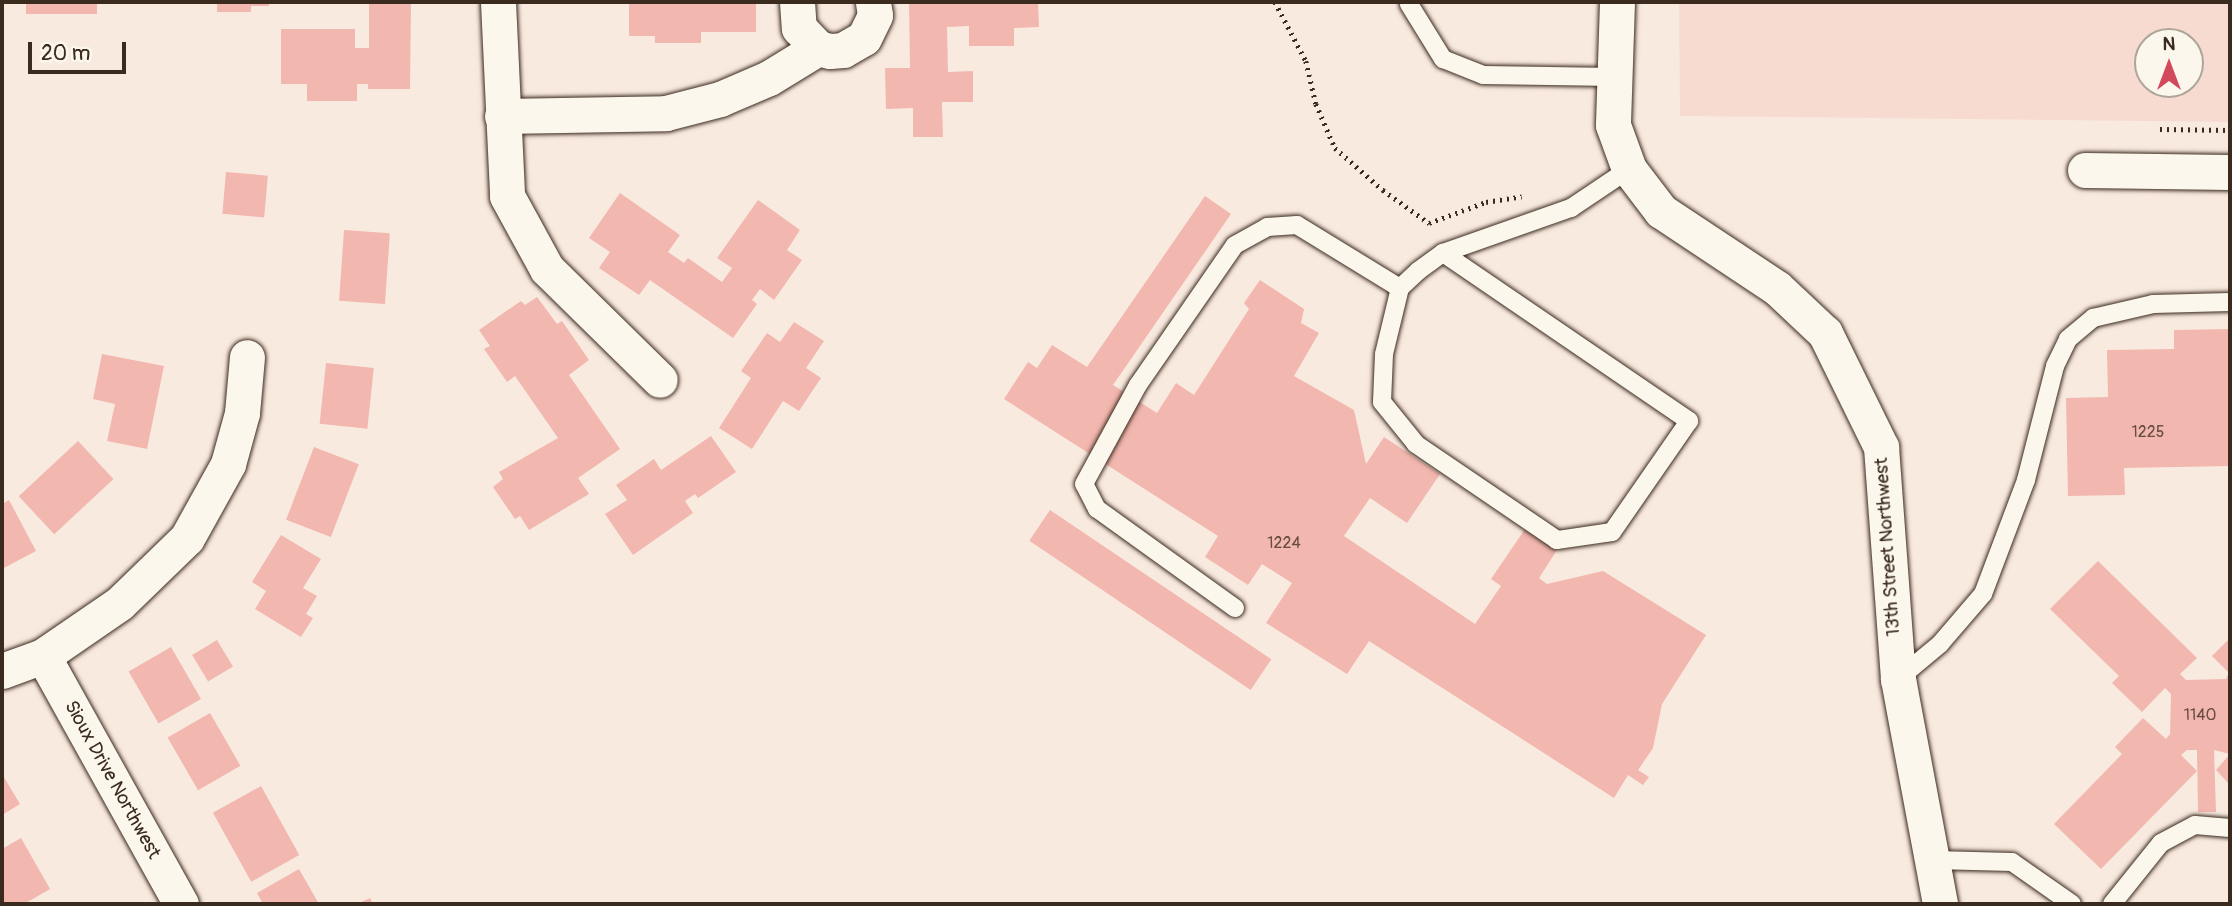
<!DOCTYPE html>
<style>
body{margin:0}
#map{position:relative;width:2232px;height:906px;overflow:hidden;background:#f9eae0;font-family:Pangolin,sans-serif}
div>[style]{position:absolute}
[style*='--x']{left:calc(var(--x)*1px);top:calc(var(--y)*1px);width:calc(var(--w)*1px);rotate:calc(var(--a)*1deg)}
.built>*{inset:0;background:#f7dbd1}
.building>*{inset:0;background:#f2b7af;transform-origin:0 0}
.path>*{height:4.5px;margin-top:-2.25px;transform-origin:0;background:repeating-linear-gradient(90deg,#3b2a1e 0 2px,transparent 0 7px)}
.roads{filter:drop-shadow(0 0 2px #3b2a1e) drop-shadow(0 0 2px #3b2a1e)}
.lane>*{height:18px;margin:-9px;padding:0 9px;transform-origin:9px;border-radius:9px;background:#fbf7ec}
.street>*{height:35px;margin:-17.5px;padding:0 17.5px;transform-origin:17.5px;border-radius:17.5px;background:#fbf7ec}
span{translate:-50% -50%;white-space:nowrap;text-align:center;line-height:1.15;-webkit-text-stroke:5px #fbf7ec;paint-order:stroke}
.number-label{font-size:16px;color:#694d42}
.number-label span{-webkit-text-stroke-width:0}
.street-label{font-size:19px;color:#3b2a1e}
.frame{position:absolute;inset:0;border:4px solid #3b2a1e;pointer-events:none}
.north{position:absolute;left:2134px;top:28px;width:70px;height:70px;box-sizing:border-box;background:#fbf7ec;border:2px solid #aea59a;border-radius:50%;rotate:0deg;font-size:19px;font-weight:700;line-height:28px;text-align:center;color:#3b2a1e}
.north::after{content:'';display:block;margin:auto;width:24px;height:32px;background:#d1495b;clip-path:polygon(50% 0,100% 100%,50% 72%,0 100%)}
.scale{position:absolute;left:28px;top:42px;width:98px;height:32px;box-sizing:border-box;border:4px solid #3b2a1e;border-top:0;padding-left:9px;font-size:21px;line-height:24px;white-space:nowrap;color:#3b2a1e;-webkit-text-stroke:5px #fbf7ec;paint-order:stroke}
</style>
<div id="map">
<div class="built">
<div style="clip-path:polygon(evenodd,1679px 2px,2230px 2px,2230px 122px,1680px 116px,1679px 2px,2148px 42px,2190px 42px,2190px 84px,2148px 84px,2148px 42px)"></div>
</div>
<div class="building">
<div style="left:26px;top:2px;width:71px;height:12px"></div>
<div style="clip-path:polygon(217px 2px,269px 2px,269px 6px,251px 6px,251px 12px,217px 12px)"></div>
<div style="clip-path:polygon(369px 2px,411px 2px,410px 89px,368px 89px,368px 84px,357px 84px,357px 101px,307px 101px,307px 84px,281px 84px,281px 29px,355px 29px,355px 48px,369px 48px)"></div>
<div style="clip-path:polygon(629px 2px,756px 2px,756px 32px,701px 32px,701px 43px,655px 43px,655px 36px,629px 36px)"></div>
<div style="clip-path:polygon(909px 2px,1038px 2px,1039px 27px,1014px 28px,1014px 46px,969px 46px,969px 26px,947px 27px,948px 72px,973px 71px,973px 102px,942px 102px,943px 137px,913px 137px,913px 108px,886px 109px,885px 68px,910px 68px)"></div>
<div style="left:226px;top:172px;width:42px;height:42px;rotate:5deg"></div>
<div style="clip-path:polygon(620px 193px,680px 235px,668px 252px,684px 263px,688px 258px,722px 282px,732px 268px,717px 258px,758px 200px,800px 230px,787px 250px,802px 260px,774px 300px,760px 289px,752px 300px,757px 304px,733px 338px,650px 280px,639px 295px,599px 268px,610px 252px,589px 238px)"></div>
<div style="clip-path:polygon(1205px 196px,1231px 214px,1113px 385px,1157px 413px,1176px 383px,1194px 395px,1249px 309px,1244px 303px,1260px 280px,1304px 309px,1301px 323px,1319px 333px,1294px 376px,1354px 410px,1366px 464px,1384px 437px,1440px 474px,1407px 523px,1370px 498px,1344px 536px,1475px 624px,1501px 586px,1491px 579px,1525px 529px,1557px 550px,1539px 578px,1547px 584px,1603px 571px,1706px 635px,1662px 704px,1653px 748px,1638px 770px,1649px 777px,1643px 785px,1628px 775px,1614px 798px,1369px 641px,1347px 674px,1266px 623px,1292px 583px,1262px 564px,1248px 585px,1205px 557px,1218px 536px,1004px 399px,1028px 362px,1037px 368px,1052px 345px,1087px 367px)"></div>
<div style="left:344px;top:230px;width:46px;height:71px;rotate:4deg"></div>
<div style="clip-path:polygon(537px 297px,557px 324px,562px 321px,589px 360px,569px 375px,620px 449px,578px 478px,589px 494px,529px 530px,520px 516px,515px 519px,493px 487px,503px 479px,499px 472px,558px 438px,515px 376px,507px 382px,484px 349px,490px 346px,479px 330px,521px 301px,525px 305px)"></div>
<div style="clip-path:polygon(794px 322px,824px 341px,806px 368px,821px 378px,799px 411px,783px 401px,752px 449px,719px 428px,751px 378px,741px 371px,767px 333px,780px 342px)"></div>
<div style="clip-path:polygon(2230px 329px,2230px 466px,2124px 468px,2125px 495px,2068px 496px,2066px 398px,2108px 397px,2107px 350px,2174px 349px,2174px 330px)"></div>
<div style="clip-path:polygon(102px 354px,164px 366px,147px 449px,107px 441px,115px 404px,93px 399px)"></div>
<div style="left:326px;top:363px;width:48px;height:61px;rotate:6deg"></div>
<div style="clip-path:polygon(711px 436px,736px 472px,698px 498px,695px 494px,685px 501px,693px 513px,633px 555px,605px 514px,627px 500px,616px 485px,654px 459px,661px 470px)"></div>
<div style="left:78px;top:441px;width:52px;height:81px;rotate:47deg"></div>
<div style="left:314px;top:447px;width:48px;height:78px;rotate:21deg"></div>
<div style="clip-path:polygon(9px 500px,36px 551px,2px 569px,2px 504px)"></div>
<div style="left:1050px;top:510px;width:267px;height:37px;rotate:34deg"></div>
<div style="clip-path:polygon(281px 535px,321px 559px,303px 588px,317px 596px,306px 614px,313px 618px,301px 637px,255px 609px,266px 591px,252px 582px)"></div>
<div style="clip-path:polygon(2098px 561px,2197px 658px,2180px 674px,2186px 680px,2226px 679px,2229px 673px,2212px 656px,2230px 638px,2230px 785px,2216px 770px,2230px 754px,2214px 750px,2216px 812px,2198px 812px,2197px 750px,2187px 750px,2181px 755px,2197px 771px,2101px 869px,2054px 824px,2122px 754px,2115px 747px,2143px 718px,2166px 739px,2170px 734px,2171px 694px,2165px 688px,2142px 712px,2112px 683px,2119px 676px,2050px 609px)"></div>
<div style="left:217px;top:640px;width:31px;height:29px;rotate:59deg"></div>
<div style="left:171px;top:647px;width:60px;height:49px;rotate:60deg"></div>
<div style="left:210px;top:713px;width:61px;height:49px;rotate:60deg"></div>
<div style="clip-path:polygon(2px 774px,20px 804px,2px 815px)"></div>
<div style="left:261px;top:786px;width:79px;height:55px;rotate:61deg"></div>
<div style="clip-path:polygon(21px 838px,50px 889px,24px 904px,2px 904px,2px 849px)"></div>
<div style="clip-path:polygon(299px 869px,319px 904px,263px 904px,257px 893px)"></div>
<div style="clip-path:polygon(370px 898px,373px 904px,357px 904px)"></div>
</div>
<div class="path">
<div style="--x:1275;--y:2;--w:67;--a:62.3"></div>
<div style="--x:1306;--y:61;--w:44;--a:76.9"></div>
<div style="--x:1316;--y:104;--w:48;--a:66.6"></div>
<div style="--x:1335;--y:148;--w:64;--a:41.2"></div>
<div style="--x:1383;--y:190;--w:57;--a:35.7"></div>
<div style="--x:1429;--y:223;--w:61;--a:-20.2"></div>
<div style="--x:1486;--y:202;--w:36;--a:-9"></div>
<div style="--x:2160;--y:129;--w:70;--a:0.8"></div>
</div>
<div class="roads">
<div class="lane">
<div style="--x:1409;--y:4;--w:65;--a:58.3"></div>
<div style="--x:1443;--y:59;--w:43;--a:21.8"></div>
<div style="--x:1483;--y:75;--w:131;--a:0.9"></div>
<div style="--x:1443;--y:253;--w:298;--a:34.3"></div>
<div style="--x:1689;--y:421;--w:135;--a:124.7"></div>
<div style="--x:1612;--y:532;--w:56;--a:171.7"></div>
<div style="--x:1557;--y:540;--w:171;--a:-145.8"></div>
<div style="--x:1416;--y:444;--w:54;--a:-129"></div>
<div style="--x:1382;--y:402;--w:48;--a:-87.6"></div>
<div style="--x:1384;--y:354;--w:68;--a:-76.4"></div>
<div style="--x:1400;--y:288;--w:25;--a:-43"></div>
<div style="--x:1418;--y:271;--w:31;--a:-36"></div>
<div style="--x:1443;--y:253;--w:136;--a:-19.4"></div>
<div style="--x:1571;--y:208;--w:70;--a:-33.9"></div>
<div style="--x:1235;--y:608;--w:170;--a:-144.3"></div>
<div style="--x:1097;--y:509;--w:28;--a:-117"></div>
<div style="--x:1084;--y:484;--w:113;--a:-61.4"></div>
<div style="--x:1138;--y:385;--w:170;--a:-55.3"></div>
<div style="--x:1235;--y:245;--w:37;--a:-29"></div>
<div style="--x:1267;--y:227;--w:30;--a:-4"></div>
<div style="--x:1297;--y:225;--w:121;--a:31.5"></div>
<div style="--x:1898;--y:679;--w:55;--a:-39.8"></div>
<div style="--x:1940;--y:644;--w:66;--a:-49.3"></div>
<div style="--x:1983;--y:594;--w:122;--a:-69.3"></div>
<div style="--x:2026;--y:480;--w:118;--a:-75.7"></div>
<div style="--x:2055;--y:366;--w:30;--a:-64"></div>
<div style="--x:2068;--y:339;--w:33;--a:-40"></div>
<div style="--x:2093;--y:318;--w:62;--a:-13.1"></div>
<div style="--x:2153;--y:304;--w:77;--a:-1.5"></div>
<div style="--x:1934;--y:860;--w:78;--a:1.5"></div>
<div style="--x:2012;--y:862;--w:73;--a:35"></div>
<div style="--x:2112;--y:904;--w:78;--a:-51.2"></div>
<div style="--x:2161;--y:843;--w:38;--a:-28"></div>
<div style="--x:2195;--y:825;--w:35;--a:5"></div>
</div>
<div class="street">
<div style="--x:498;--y:2;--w:194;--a:87.3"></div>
<div style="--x:507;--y:196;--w:83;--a:61.3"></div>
<div style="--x:547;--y:269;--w:158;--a:44.5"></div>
<div style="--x:797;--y:2;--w:26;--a:86"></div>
<div style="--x:799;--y:28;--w:28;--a:46"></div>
<div style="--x:818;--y:48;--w:12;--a:14"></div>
<div style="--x:830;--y:51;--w:13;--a:-4"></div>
<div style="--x:843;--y:50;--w:24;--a:-30"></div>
<div style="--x:864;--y:38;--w:25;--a:-64"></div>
<div style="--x:875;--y:15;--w:13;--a:-99"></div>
<div style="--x:1617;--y:2;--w:123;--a:91.9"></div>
<div style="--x:1613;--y:125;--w:47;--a:70"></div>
<div style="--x:1629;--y:169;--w:53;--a:52.7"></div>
<div style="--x:1661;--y:211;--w:139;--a:33.6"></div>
<div style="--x:1777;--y:288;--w:66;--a:43.2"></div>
<div style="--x:1825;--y:333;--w:127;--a:63.8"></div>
<div style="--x:1881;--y:447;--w:233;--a:85.8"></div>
<div style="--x:1898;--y:679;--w:229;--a:79.4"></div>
<div style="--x:502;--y:116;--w:164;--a:-1"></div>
<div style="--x:666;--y:113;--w:56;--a:-14.5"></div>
<div style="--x:720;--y:99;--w:53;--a:-23.2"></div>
<div style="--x:769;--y:78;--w:57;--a:-31.5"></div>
<div style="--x:2085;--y:170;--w:145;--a:0.8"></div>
<div style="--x:43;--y:656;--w:284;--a:60.9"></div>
<div style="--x:2;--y:671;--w:44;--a:-20.1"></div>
<div style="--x:43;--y:656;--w:93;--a:-34.5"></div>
<div style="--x:120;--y:603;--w:93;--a:-44.1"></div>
<div style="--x:187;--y:538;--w:85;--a:-61"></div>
<div style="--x:228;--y:464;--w:53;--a:-74.6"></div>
<div style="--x:242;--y:413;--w:56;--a:-84.9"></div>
</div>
</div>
<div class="number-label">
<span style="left:2148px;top:432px">1225</span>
<span style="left:1284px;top:543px">1224</span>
<span style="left:2200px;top:715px">1140</span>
</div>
<div class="street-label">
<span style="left:1888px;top:547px;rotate:-94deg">13th Street Northwest</span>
<span style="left:112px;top:780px;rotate:61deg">Sioux Drive Northwest</span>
</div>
<div class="frame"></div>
<div class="north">N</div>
<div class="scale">20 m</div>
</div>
